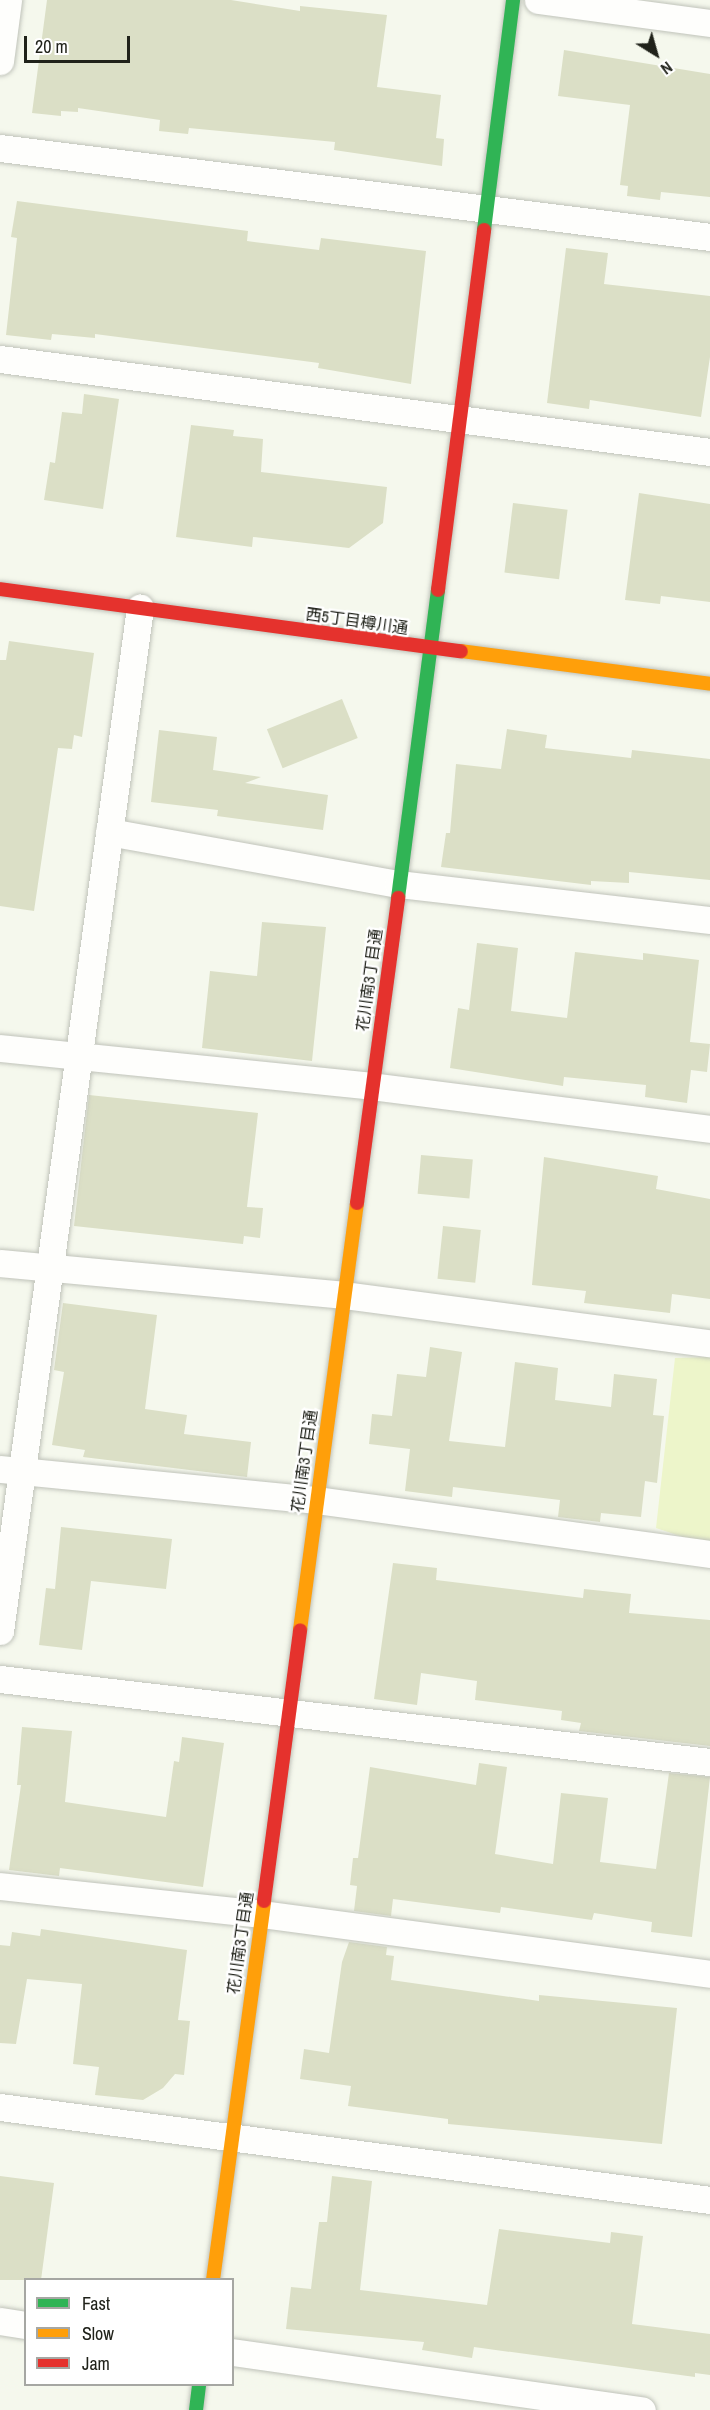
<!DOCTYPE html>
<meta charset="utf-8">
<style>
body{margin:0}
#map{position:relative;width:710px;height:2410px;overflow:hidden;background:#f5f8ed;font-family:"Archivo Narrow","Noto Sans JP",sans-serif}
div>[style]{position:absolute}
[style*='--x']{left:calc(var(--x)*1px);top:calc(var(--y)*1px);width:calc(var(--w)*1px);rotate:calc(var(--a)*1deg)}
.green>*{inset:0;background:#edf5ca}
.building>*{inset:0;background:#dbdfc6;transform-origin:0 0}
.roads{filter:drop-shadow(0 0 2px #c0c3ba) drop-shadow(0 0 2px #c0c3ba)}
.street>*{height:27px;margin:-13.5px;padding:0 13.5px;transform-origin:13.5px;border-radius:13.5px;background:#fefefc}
.fast>*{height:14px;margin:-7px;padding:0 7px;transform-origin:7px;border-radius:7px;background:#30b455}
.slow>*{height:14px;margin:-7px;padding:0 7px;transform-origin:7px;border-radius:7px;background:#ff9f0a}
.jam>*{height:14px;margin:-7px;padding:0 7px;transform-origin:7px;border-radius:7px;background:#e5322d}
span{translate:-50% -50%;white-space:nowrap;text-align:center;line-height:1.15;-webkit-text-stroke:4.5px #fff;paint-order:stroke}
.street-label{font-size:16px;color:#20221a}
.legend{position:absolute;left:24px;top:2278px;width:210px;height:108px;box-sizing:border-box;background:#fff;border:2px solid #a6a7a3;margin:0;padding:8px 10px;list-style:none;font-size:18px;color:#20221a}
.legend li{display:flex;align-items:center;gap:12px;height:30px}
.legend b{width:30px;border:2px solid #a6a7a3}
.north{position:absolute;left:626px;top:24px;width:60px;height:60px;-webkit-text-stroke:4px #fff;paint-order:stroke;rotate:143deg;font-size:16px;font-weight:700;line-height:24px;text-align:center;color:#20221a}
.north::after{content:'';display:block;margin:auto;width:21px;height:27px;background:#20221a;clip-path:polygon(50% 0,100% 100%,50% 72%,0 100%)}
.scale{position:absolute;left:24px;top:36px;width:106px;height:27px;box-sizing:border-box;border:3px solid #20221a;border-top:0;padding-left:8px;font-size:18px;line-height:21px;white-space:nowrap;color:#20221a;-webkit-text-stroke:4px #fff;paint-order:stroke}
</style>
<div id="map">
<div class="green">
<div style="clip-path:polygon(710px 1357px,710px 1546px,656px 1528px,675px 1358px)"></div>
</div>
<div class="building">
<div style="clip-path:polygon(47px 0,231px 0,300px 11px,300px 6px,387px 15px,377px 87px,441px 95px,436px 138px,444px 139px,442px 166px,334px 150px,335px 142px,189px 128px,188px 134px,159px 131px,160px 120px,78px 108px,78px 112px,61px 111px,61px 116px,32px 113px)"></div>
<div style="clip-path:polygon(564px 50px,710px 74px,710px 197px,661px 192px,660px 200px,627px 196px,628px 186px,620px 185px,630px 105px,558px 96px)"></div>
<div style="clip-path:polygon(17px 201px,248px 231px,247px 241px,319px 250px,321px 238px,426px 251px,411px 384px,318px 368px,319px 363px,95px 334px,95px 338px,52px 334px,51px 340px,6px 335px,17px 238px,11px 237px)"></div>
<div style="clip-path:polygon(566px 248px,608px 253px,604px 284px,710px 296px,710px 357px,701px 417px,590px 400px,589px 409px,547px 403px)"></div>
<div style="clip-path:polygon(84px 394px,119px 399px,103px 509px,44px 500px,50px 462px,55px 463px,62px 412px,82px 414px)"></div>
<div style="clip-path:polygon(191px 425px,234px 430px,233px 436px,263px 439px,261px 472px,387px 487px,383px 523px,349px 548px,253px 537px,252px 547px,176px 537px)"></div>
<div style="clip-path:polygon(639px 493px,710px 504px,710px 602px,661px 596px,660px 604px,625px 600px)"></div>
<div style="left:513px;top:503px;width:55px;height:70px;rotate:7deg"></div>
<div style="clip-path:polygon(9px 641px,94px 653px,82px 737px,74px 735px,72px 749px,58px 748px,34px 911px,0 906px,0 660px,6px 660px)"></div>
<div style="left:342px;top:699px;width:42px;height:81px;rotate:68deg"></div>
<div style="clip-path:polygon(507px 729px,547px 735px,545px 748px,631px 758px,632px 750px,710px 759px,710px 880px,629px 872px,629px 883px,591px 881px,591px 885px,441px 867px,446px 833px,450px 833px,456px 764px,501px 769px)"></div>
<div style="clip-path:polygon(159px 730px,217px 737px,213px 770px,261px 777px,245px 783px,328px 795px,323px 830px,217px 816px,218px 810px,151px 802px)"></div>
<div style="clip-path:polygon(262px 922px,326px 927px,312px 1061px,202px 1048px,210px 971px,257px 976px)"></div>
<div style="clip-path:polygon(477px 943px,518px 948px,511px 1011px,567px 1018px,575px 952px,643px 960px,643px 953px,699px 960px,690px 1042px,710px 1044px,707px 1072px,691px 1070px,687px 1103px,645px 1097px,646px 1085px,564px 1077px,563px 1086px,450px 1068px,458px 1008px,469px 1010px)"></div>
<div style="clip-path:polygon(89px 1095px,258px 1113px,247px 1207px,263px 1208px,260px 1238px,244px 1236px,243px 1244px,74px 1226px)"></div>
<div style="left:421px;top:1155px;width:52px;height:39px;rotate:5deg"></div>
<div style="clip-path:polygon(544px 1157px,658px 1176px,656px 1189px,710px 1199px,710px 1299px,672px 1294px,670px 1313px,584px 1303px,586px 1291px,532px 1285px)"></div>
<div style="left:443px;top:1226px;width:38px;height:53px;rotate:6deg"></div>
<div style="clip-path:polygon(63px 1303px,157px 1315px,145px 1409px,187px 1415px,184px 1434px,251px 1442px,247px 1477px,83px 1457px,85px 1450px,52px 1445px,64px 1372px,54px 1370px)"></div>
<div style="clip-path:polygon(430px 1347px,462px 1352px,449px 1441px,505px 1447px,515px 1362px,558px 1368px,555px 1400px,611px 1407px,614px 1374px,657px 1379px,653px 1415px,664px 1416px,657px 1483px,645px 1481px,641px 1517px,601px 1513px,600px 1522px,558px 1517px,560px 1500px,453px 1487px,452px 1497px,405px 1491px,410px 1449px,369px 1444px,372px 1414px,392px 1416px,397px 1374px,426px 1377px)"></div>
<div style="clip-path:polygon(61px 1527px,172px 1539px,166px 1589px,91px 1581px,82px 1650px,39px 1645px,46px 1588px,55px 1589px)"></div>
<div style="clip-path:polygon(393px 1563px,437px 1568px,436px 1580px,583px 1598px,584px 1589px,631px 1594px,629px 1613px,710px 1620px,710px 1746px,579px 1731px,581px 1723px,561px 1720px,562px 1711px,475px 1700px,477px 1681px,421px 1673px,417px 1705px,374px 1699px)"></div>
<div style="clip-path:polygon(22px 1727px,72px 1731px,65px 1802px,166px 1817px,174px 1761px,179px 1762px,182px 1737px,224px 1743px,203px 1887px,60px 1868px,59px 1876px,9px 1870px,21px 1785px,17px 1785px)"></div>
<div style="clip-path:polygon(479px 1763px,507px 1767px,495px 1854px,553px 1864px,561px 1793px,608px 1798px,600px 1862px,656px 1869px,669px 1773px,710px 1777px,692px 1937px,651px 1932px,652px 1922px,594px 1913px,592px 1920px,501px 1907px,500px 1913px,393px 1899px,391px 1916px,354px 1911px,357px 1886px,350px 1885px,353px 1858px,358px 1858px,370px 1767px,476px 1785px)"></div>
<div style="clip-path:polygon(41px 1929px,187px 1950px,178px 2020px,190px 2021px,184px 2075px,175px 2074px,163px 2088px,143px 2100px,95px 2095px,99px 2067px,73px 2064px,82px 1984px,27px 1979px,16px 2044px,0 2043px,0 1945px,10px 1946px,12px 1932px,40px 1936px)"></div>
<div style="clip-path:polygon(349px 1942px,387px 1947px,386px 1955px,394px 1956px,391px 1980px,539px 2001px,539px 1995px,677px 2008px,662px 2144px,448px 2124px,448px 2119px,348px 2106px,351px 2086px,300px 2079px,304px 2049px,329px 2053px,342px 1962px)"></div>
<div style="clip-path:polygon(0 2176px,54px 2183px,41px 2280px,0 2280px)"></div>
<div style="clip-path:polygon(332px 2176px,372px 2181px,360px 2290px,487px 2305px,499px 2229px,610px 2243px,611px 2232px,643px 2236px,632px 2324px,710px 2334px,710px 2375px,695px 2373px,695px 2377px,474px 2347px,472px 2358px,422px 2350px,424px 2342px,286px 2329px,291px 2287px,311px 2289px,319px 2222px,327px 2222px)"></div>
</div>
<div class="roads">
<div class="street">
<div style="--x:538;--y:0;--w:174;--a:7.6"></div>
<div style="--x:0;--y:61;--w:62;--a:-82.5"></div>
<div style="--x:0;--y:148;--w:716;--a:7.14"></div>
<div style="--x:0;--y:359;--w:716;--a:7.46"></div>
<div style="--x:109;--y:832;--w:294;--a:10.2"></div>
<div style="--x:398;--y:884;--w:314;--a:6.6"></div>
<div style="--x:0;--y:1048;--w:373;--a:5.8"></div>
<div style="--x:371;--y:1086;--w:342;--a:7.2"></div>
<div style="--x:0;--y:1263;--w:344;--a:5.3"></div>
<div style="--x:343;--y:1295;--w:370;--a:7.5"></div>
<div style="--x:0;--y:1469;--w:318;--a:5.6"></div>
<div style="--x:316;--y:1500;--w:398;--a:7.8"></div>
<div style="--x:0;--y:1631;--w:1033;--a:-82.21"></div>
<div style="--x:0;--y:1679;--w:715;--a:6.67"></div>
<div style="--x:0;--y:1886;--w:262;--a:6.1"></div>
<div style="--x:261;--y:1914;--w:453;--a:7.6"></div>
<div style="--x:0;--y:2107;--w:716;--a:7.46"></div>
<div style="--x:0;--y:2321;--w:26;--a:9"></div>
<div style="--x:232;--y:2352;--w:414;--a:8.1"></div>
</div>
<div class="fast">
<div style="--x:484;--y:230;--w:232;--a:-82.8"></div>
<div style="--x:398;--y:898;--w:311;--a:-82.6"></div>
<div style="--x:196;--y:2410;--w:26;--a:-83"></div>
</div>
<div class="slow">
<div style="--x:461;--y:651;--w:251;--a:7.5"></div>
<div style="--x:300;--y:1630;--w:431;--a:-82.4"></div>
<div style="--x:213;--y:2280;--w:382;--a:-82.3"></div>
</div>
<div class="jam">
<div style="--x:0;--y:589;--w:465;--a:7.7"></div>
<div style="--x:438;--y:590;--w:363;--a:-82.7"></div>
<div style="--x:357;--y:1203;--w:308;--a:-82.3"></div>
<div style="--x:264;--y:1901;--w:273;--a:-82.4"></div>
</div>
</div>
<div class="street-label">
<span style="left:357px;top:621px;rotate:8deg">西5丁目樽川通</span>
<span style="left:369px;top:980px;rotate:-82deg">花川南3丁目通</span>
<span style="left:304px;top:1461px;rotate:-82deg">花川南3丁目通</span>
<span style="left:240px;top:1943px;rotate:-82deg">花川南3丁目通</span>
</div>
<ul class="legend">
<li><b style="height:8px;background:#30b455"></b>Fast</li>
<li><b style="height:8px;background:#ff9f0a"></b>Slow</li>
<li><b style="height:8px;background:#e5322d"></b>Jam</li>
</ul>
<div class="north">N</div>
<div class="scale">20 m</div>
</div>
